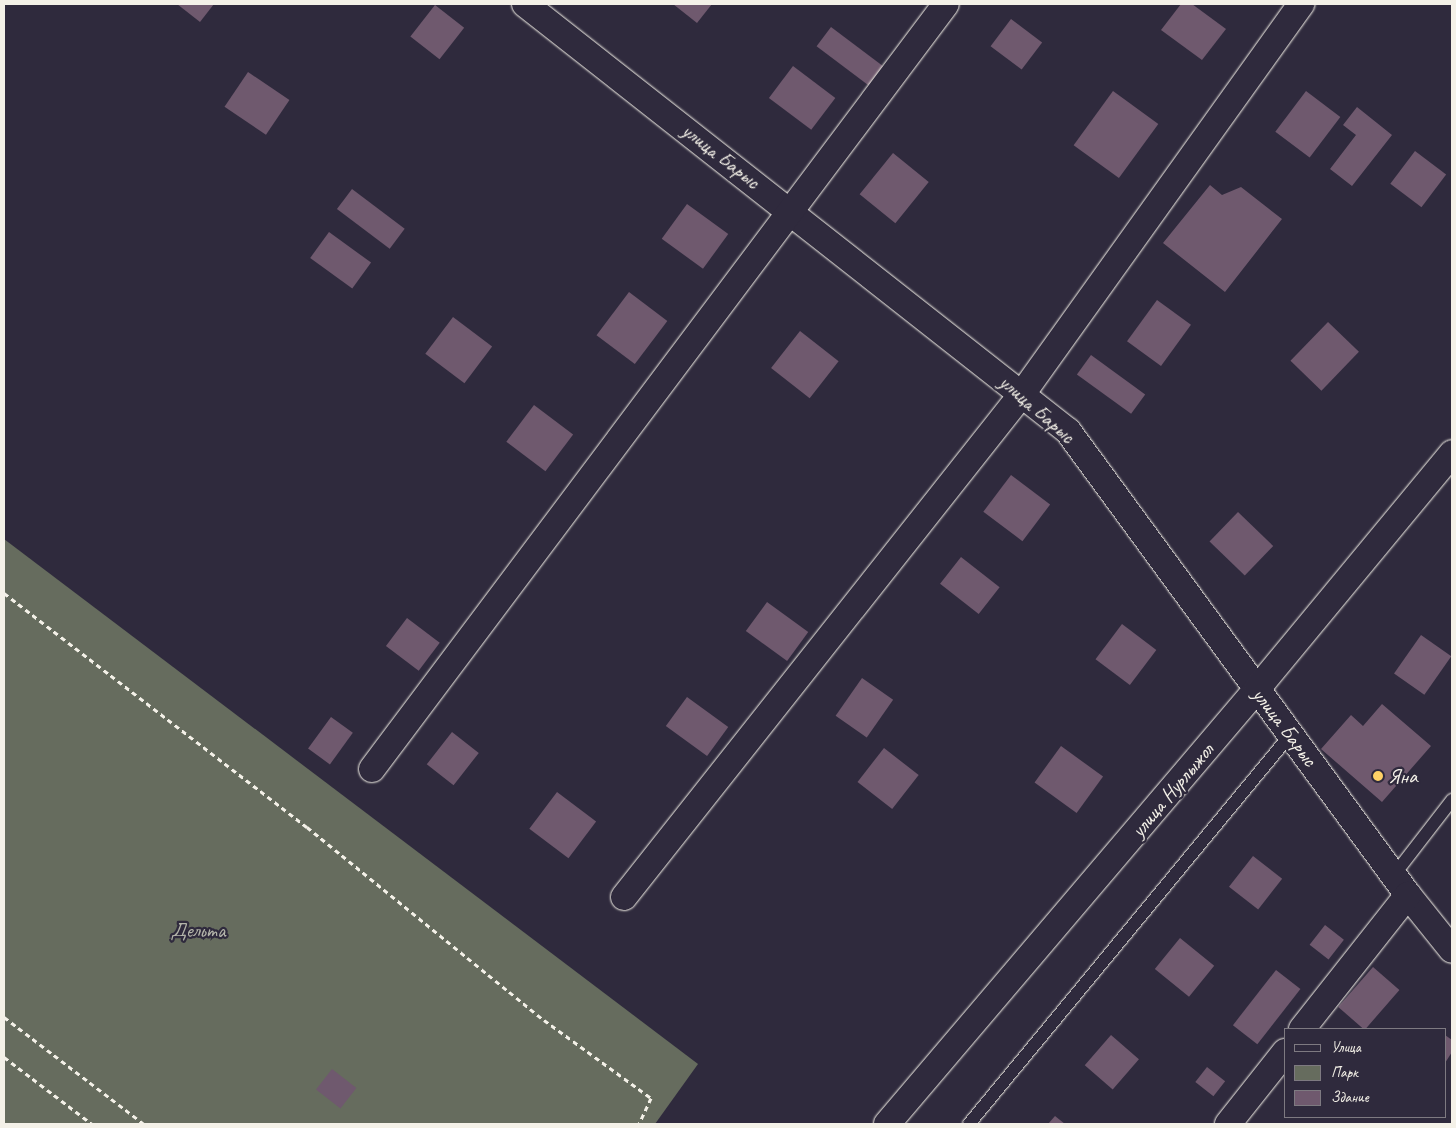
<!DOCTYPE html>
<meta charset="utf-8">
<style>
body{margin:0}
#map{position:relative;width:1456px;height:1128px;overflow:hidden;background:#2f2a3d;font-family:Caveat,sans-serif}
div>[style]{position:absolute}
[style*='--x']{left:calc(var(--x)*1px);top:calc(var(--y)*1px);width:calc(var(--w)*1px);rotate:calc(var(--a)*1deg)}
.green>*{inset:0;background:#666c5e}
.building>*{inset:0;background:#6f596e;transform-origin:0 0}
.path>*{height:3px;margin-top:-1.5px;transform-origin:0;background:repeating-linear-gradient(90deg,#f4f1e8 0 5px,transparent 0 9px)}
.roads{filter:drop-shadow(0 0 1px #f4f1e8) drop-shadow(0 0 1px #f4f1e8)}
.lane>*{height:12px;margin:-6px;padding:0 6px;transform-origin:6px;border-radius:6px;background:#2f2a3d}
.street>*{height:26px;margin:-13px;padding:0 13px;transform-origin:13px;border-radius:13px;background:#2f2a3d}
.dots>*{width:14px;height:14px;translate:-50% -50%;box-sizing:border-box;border:2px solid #2f2a3d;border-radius:50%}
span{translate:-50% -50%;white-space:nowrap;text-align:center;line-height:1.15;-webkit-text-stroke:4.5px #2f2a3d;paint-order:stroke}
.street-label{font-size:21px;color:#f4f1e8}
.poi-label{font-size:21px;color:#f4f1e8}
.left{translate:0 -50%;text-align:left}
.park-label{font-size:21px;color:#b4b5aa}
.frame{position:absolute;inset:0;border:5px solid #f4f1e8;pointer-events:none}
.legend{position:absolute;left:1284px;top:1028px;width:162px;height:90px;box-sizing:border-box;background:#2f2a3d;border:1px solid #7e7a81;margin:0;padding:6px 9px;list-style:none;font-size:15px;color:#f4f1e8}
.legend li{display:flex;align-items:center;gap:10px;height:25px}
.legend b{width:25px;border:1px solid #7e7a81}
</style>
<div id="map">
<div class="green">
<div style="clip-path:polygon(4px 539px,698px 1064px,655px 1124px,4px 1124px)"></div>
</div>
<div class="building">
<div style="clip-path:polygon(177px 4px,214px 4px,200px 22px)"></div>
<div style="clip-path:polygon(673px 4px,712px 4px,697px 23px)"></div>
<div style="clip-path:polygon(1181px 4px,1192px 4px,1226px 29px,1202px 60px,1161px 30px)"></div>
<div style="left:435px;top:5px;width:37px;height:40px;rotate:38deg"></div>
<div style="left:1011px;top:19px;width:39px;height:34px;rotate:37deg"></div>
<div style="left:831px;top:27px;width:67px;height:24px;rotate:37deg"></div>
<div style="left:793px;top:66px;width:53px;height:40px;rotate:37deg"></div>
<div style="left:248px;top:72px;width:50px;height:42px;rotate:34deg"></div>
<div style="left:1113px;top:91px;width:56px;height:67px;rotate:36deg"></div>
<div style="left:1306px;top:91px;width:43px;height:51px;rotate:37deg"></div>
<div style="clip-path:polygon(1357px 107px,1392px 135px,1352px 186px,1330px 169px,1356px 135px,1343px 125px)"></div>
<div style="left:1415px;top:151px;width:39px;height:41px;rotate:37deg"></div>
<div style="left:893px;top:153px;width:46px;height:53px;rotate:39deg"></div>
<div style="clip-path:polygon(1210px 185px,1222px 195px,1241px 187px,1282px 219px,1225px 292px,1163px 243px)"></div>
<div style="left:352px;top:189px;width:66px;height:25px;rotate:37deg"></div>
<div style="left:687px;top:204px;width:51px;height:43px;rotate:36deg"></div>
<div style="left:329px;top:232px;width:52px;height:32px;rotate:36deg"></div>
<div style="left:629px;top:292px;width:48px;height:54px;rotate:37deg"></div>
<div style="left:1157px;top:300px;width:42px;height:51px;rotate:36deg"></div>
<div style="left:453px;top:317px;width:49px;height:46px;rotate:37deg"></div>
<div style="left:1328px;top:322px;width:43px;height:54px;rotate:44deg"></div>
<div style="left:800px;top:331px;width:49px;height:47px;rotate:38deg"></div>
<div style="left:1091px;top:355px;width:67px;height:24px;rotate:36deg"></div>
<div style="left:534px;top:405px;width:49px;height:46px;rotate:37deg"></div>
<div style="left:1011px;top:475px;width:49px;height:46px;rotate:37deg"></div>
<div style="left:1238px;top:512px;width:49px;height:41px;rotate:44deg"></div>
<div style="left:961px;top:557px;width:49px;height:34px;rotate:38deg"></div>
<div style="left:767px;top:602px;width:51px;height:36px;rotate:36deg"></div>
<div style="left:407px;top:618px;width:41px;height:35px;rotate:37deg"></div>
<div style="left:1122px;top:624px;width:43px;height:44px;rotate:37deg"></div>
<div style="left:1421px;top:635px;width:37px;height:47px;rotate:35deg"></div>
<div style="left:862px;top:678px;width:38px;height:46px;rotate:35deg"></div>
<div style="left:687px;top:697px;width:51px;height:36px;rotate:36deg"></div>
<div style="clip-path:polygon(1382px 704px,1431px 746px,1382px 802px,1321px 749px,1351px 715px,1363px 726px)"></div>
<div style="left:331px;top:717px;width:27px;height:39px;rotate:36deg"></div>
<div style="left:452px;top:732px;width:34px;height:41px;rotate:38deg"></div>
<div style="left:1061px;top:746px;width:52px;height:45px;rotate:36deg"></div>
<div style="left:884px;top:748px;width:44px;height:43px;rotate:38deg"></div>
<div style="left:557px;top:792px;width:49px;height:46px;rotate:37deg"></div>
<div style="left:1253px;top:856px;width:37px;height:39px;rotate:38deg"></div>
<div style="left:1325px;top:925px;width:24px;height:25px;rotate:38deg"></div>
<div style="left:1180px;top:938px;width:44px;height:40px;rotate:39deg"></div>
<div style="left:1373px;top:967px;width:35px;height:53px;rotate:41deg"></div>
<div style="left:1276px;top:970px;width:31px;height:70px;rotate:38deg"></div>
<div style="left:1111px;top:1035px;width:37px;height:40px;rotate:41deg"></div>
<div style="clip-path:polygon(1445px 1035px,1452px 1040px,1452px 1052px,1445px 1063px)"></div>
<div style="left:1207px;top:1067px;width:23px;height:19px;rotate:38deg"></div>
<div style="left:332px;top:1069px;width:31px;height:26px;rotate:38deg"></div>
<div style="clip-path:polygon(1055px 1116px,1065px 1124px,1048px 1124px)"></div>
</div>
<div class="path">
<div style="--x:4;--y:593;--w:383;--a:37.7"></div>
<div style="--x:307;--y:827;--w:306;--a:39.2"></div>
<div style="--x:544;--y:1020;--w:132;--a:36.1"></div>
<div style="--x:651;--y:1098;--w:29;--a:115"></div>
<div style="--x:4;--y:1017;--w:176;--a:37.4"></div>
<div style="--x:4;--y:1057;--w:111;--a:37.3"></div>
</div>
<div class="roads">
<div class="lane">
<div style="--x:1394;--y:875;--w:95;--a:-52.3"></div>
<div style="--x:969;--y:1124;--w:506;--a:-50.46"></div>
</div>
<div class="street">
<div style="--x:525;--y:4;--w:691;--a:38.18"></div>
<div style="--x:1068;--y:431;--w:575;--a:53.77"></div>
<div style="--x:1408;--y:895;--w:70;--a:51.3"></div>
<div style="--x:372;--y:769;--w:956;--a:-53.12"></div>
<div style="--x:624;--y:897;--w:641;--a:-51.65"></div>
<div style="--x:1022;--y:394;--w:480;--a:-54.4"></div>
<div style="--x:1302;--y:1029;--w:171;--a:-51.7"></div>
<div style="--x:887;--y:1124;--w:571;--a:-49.62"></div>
<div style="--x:1257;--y:689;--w:306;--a:-50.4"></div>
<div style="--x:1228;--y:1124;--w:92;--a:-51.6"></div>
</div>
</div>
<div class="dots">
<div style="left:1378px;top:776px;background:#ffd166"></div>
</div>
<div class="street-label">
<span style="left:721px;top:156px;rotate:38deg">улица Барыс</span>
<span style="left:1037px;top:409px;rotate:41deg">улица Барыс</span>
<span style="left:1285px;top:727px;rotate:53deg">улица Барыс</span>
<span style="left:1172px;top:790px;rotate:-50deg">улица Нурлыжол</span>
</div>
<div class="poi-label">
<span class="left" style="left:1388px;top:776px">Яна</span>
</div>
<div class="park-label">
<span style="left:198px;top:930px">Дельта</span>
</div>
<div class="frame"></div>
<ul class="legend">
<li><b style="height:6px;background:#2f2a3d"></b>Улица</li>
<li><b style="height:14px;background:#666c5e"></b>Парк</li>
<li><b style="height:14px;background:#6f596e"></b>Здание</li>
</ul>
</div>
